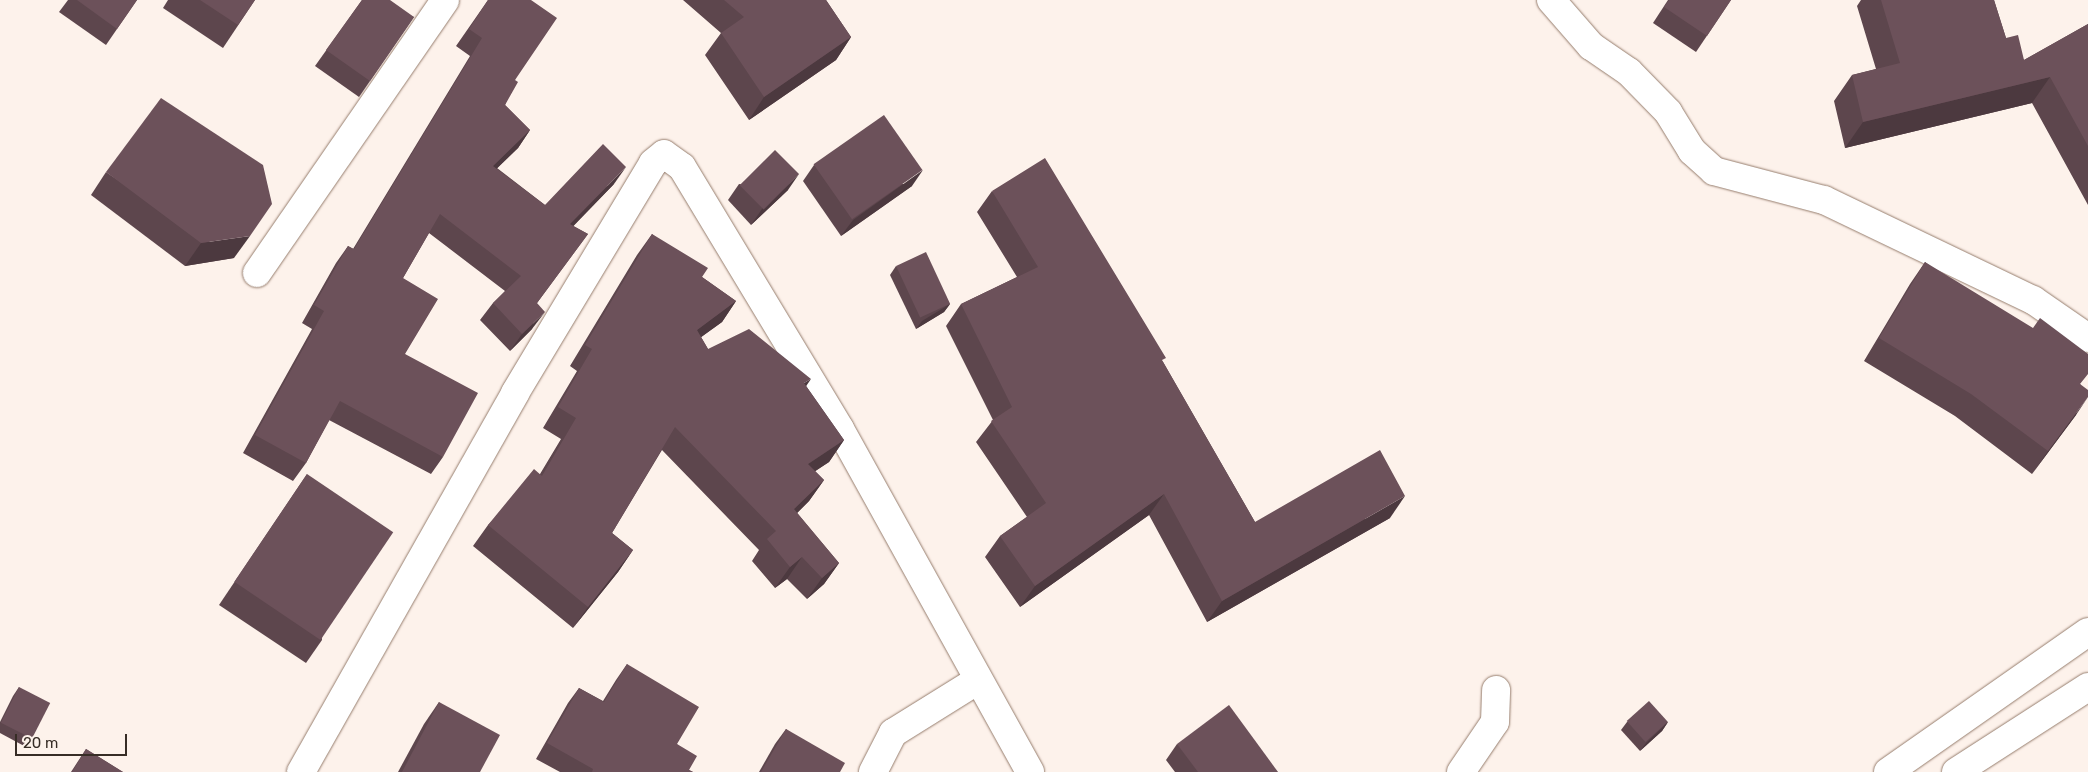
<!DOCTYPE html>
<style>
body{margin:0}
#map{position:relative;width:2088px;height:772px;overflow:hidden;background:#fdf2eb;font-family:Rubik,sans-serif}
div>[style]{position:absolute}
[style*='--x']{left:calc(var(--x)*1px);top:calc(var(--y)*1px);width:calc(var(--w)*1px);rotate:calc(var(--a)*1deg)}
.roads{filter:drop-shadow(0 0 1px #967d6d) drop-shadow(0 0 1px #967d6d)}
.minor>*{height:28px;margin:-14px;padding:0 14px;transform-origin:14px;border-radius:14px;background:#fff}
.major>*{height:28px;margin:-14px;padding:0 14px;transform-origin:14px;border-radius:14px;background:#fff}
.wall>*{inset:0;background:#5d464d}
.shaded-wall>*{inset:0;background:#4c393f}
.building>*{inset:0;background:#6c515a;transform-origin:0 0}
span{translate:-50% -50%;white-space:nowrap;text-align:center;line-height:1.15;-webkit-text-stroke:5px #fdf2eb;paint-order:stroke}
.scale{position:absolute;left:15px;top:734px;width:112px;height:22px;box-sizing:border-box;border:2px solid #372d26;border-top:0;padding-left:6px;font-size:15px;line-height:18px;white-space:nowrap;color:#372d26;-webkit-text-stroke:4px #fdf2eb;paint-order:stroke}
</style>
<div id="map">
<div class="roads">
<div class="minor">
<div style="--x:1551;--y:0;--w:61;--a:49"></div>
<div style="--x:1591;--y:46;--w:46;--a:34.4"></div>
<div style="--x:1629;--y:72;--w:56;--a:45.7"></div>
<div style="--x:1668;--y:112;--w:46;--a:58.4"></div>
<div style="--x:1692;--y:151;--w:30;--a:42"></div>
<div style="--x:1714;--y:171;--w:114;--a:14.8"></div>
<div style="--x:1824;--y:200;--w:232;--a:25.6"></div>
<div style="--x:2033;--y:300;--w:67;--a:34.6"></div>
<div style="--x:257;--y:273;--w:331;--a:-55.4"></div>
<div style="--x:301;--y:772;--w:435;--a:-60.5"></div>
<div style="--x:515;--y:393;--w:268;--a:-59"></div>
<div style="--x:653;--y:163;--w:14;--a:-39"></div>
<div style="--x:664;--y:154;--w:22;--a:36"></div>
<div style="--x:682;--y:167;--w:306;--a:58.9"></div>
<div style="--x:840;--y:429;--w:392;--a:61"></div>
<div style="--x:873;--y:772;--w:44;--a:-62.9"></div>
<div style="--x:893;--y:733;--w:100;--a:-31.9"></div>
<div style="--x:1461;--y:772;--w:60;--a:-55.8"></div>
<div style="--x:1495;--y:722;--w:32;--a:-88"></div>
</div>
<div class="major">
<div style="--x:1888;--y:772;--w:244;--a:-35"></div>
<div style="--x:1956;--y:772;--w:157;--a:-32.8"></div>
</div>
</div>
<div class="wall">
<div style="clip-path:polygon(68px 0,137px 0,106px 45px,59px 12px)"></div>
<div style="clip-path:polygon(168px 0,255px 0,223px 48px,163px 8px)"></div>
<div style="clip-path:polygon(362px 0,414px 17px,359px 97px,315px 66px)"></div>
<div style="clip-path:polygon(488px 0,531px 0,515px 80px,505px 105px,530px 130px,518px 148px,497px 168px,545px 205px,614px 184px,573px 226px,588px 234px,537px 303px,532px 329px,510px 351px,480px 320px,493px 303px,505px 291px,429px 233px,403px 278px,405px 354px,443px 457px,431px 474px,329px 420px,306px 463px,293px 481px,243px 453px,312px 329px,302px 323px,336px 263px,348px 246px,353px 249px,470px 56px,456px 46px)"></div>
<div style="clip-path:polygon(683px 0,826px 0,851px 37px,836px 60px,749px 120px,705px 55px,721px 33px)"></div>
<div style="clip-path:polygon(1668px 0,1731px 0,1696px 52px,1653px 23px)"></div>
<div style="clip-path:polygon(1861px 0,1994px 0,2006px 38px,2024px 60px,2088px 24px,2088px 205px,2032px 103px,1845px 148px,1834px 101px,1852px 75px,1876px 69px,1857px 6px)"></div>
<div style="clip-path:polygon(814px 165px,912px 186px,841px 236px,803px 181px)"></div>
<div style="clip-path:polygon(106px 172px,234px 258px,185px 266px,91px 195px)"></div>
<div style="clip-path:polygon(739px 184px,788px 190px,751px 225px,728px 200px)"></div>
<div style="clip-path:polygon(992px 191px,1163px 362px,1255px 522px,1390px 518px,1207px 622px,1149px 515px,1020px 607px,985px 557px,1000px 536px,1027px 517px,976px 442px,993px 420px,946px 326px,961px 304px,1017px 277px,977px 212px)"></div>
<div style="clip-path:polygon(652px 234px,702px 277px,736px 301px,722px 322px,701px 337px,708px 349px,806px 386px,844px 440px,829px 462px,815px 471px,824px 480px,809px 501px,797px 513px,839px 563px,824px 584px,807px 599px,787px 579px,775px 588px,752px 561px,759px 550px,662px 450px,612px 533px,633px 550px,618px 572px,573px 628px,473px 546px,488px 525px,540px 474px,561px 439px,543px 428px,577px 371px,570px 366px,637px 255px)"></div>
<div style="clip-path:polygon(1925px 262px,2081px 385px,2076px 415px,2032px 474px,1955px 416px,1864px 361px,1910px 284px)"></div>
<div style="clip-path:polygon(896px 266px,950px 304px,944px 312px,916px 329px,890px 275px)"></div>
<div style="clip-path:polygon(307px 474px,322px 640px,306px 663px,219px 605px)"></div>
<div style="clip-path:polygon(627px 664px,677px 744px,689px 770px,693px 772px,560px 772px,536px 759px,568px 703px,579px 688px,603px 701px,616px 680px)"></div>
<div style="clip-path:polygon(19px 687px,32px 739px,26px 747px,0 733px,0 722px,13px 696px)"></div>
<div style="clip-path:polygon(439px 702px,480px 772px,398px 772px,424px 724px)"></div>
<div style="clip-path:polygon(1627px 722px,1668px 722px,1662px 731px,1640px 751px,1621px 730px)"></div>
<div style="clip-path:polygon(786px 729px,840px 772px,759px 772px,775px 744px)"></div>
<div style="clip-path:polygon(1177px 744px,1278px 772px,1175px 772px,1166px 760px)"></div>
<div style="clip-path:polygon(86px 749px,123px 772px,71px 772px)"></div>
</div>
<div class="shaded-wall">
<div style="clip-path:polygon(851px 37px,836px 60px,749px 120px,764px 97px)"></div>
<div style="clip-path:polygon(2050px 77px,2032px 103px,1845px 148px,1863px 122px)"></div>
<div style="clip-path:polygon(530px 130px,518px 148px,481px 184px,493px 166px)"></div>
<div style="clip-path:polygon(626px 167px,614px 184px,558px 242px,570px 224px)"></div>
<div style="clip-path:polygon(923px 170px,912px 186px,841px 236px,853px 220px)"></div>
<div style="clip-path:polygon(799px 174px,788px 190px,751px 225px,762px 209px)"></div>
<div style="clip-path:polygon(250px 236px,234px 258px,185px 266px,201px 243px)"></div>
<div style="clip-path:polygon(736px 301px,722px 322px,682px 351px,697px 330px)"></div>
<div style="clip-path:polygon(950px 304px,944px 312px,916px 329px,922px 321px)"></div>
<div style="clip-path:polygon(545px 312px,532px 329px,510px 351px,522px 334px)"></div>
<div style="clip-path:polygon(811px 379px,796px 401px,804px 383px)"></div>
<div style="clip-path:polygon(2088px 397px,2076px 415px,2032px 474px,2048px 451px)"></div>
<div style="clip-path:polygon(844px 440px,829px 462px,793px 486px,808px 464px)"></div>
<div style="clip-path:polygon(824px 480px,809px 501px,779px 531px,794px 509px)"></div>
<div style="clip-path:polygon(1164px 494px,1149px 515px,1020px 607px,1035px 586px)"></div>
<div style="clip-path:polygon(1405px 496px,1390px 518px,1207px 622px,1222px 601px)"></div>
<div style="clip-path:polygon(633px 550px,618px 572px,573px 628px,588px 607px)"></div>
<div style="clip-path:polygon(802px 557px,787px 579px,775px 588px,790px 567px)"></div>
<div style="clip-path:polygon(839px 563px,824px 584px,807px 599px,822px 578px)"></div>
<div style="clip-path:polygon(1668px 722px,1662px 731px,1640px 751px,1646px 743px)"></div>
</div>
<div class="building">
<div style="clip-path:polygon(77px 0,137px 0,117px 29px)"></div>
<div style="clip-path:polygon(200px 0,255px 0,238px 25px)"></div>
<div style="clip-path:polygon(362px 0,390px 0,414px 17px,370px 81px,326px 50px)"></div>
<div style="clip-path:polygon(488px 0,531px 0,557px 18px,515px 80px,518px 82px,505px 105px,530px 130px,493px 166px,545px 205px,603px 144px,626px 167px,570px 224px,588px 234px,537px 303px,545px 312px,522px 334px,493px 303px,521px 276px,440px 214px,403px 278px,438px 299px,405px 354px,478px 393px,443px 457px,340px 401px,306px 463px,255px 435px,324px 311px,314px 305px,348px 246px,354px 249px,482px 38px,469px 29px)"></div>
<div style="clip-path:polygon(724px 0,826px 0,851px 37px,764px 97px,721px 33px,744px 17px)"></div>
<div style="clip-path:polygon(1669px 0,1731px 0,1707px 36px,1664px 7px)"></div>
<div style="clip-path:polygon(1881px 0,1994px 0,2006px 38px,2018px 35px,2024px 60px,2088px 24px,2088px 146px,2050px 77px,1863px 122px,1852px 75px,1900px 63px)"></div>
<div style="clip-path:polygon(161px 98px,263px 165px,272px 204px,250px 236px,201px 243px,106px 172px)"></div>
<div style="left:884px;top:115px;width:67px;height:86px;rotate:55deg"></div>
<div style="left:775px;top:150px;width:34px;height:50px;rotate:45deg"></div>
<div style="clip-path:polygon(1045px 158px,1166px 358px,1162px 360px,1255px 522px,1380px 450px,1405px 496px,1222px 601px,1164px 494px,1035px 586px,1000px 536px,1046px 503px,991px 421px,1012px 407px,961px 304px,1038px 267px,992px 191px)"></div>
<div style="clip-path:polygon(652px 234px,708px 268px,702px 277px,736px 301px,697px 330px,708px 349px,749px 329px,811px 379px,804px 383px,844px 440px,808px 464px,824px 480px,794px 509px,839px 563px,822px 578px,802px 557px,790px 567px,767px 539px,776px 531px,675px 427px,612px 533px,633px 550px,588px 607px,488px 525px,534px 469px,542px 476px,576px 418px,558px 407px,592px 349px,585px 345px)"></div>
<div style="left:926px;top:252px;width:57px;height:33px;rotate:65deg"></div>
<div style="clip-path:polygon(1925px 262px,2033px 328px,2040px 318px,2088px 354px,2088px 374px,2080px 384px,2088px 390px,2088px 397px,2048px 451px,1971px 394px,1879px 338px)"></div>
<div style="left:307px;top:474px;width:104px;height:130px;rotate:34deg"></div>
<div style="clip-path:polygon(627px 664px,699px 707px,677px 744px,697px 756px,689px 770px,693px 772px,592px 772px,593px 769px,547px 743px,579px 688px,604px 702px)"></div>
<div style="left:19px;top:687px;width:35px;height:40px;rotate:27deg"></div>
<div style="left:1649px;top:701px;width:28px;height:30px;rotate:48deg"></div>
<div style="clip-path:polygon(439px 702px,500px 735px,480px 772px,402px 772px)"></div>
<div style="clip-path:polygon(1229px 705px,1278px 772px,1198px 772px,1177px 744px)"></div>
<div style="clip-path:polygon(786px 729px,845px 763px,840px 772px,761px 772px)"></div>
<div style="clip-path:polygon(86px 749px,123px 772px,72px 772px)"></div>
</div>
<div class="scale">20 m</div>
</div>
